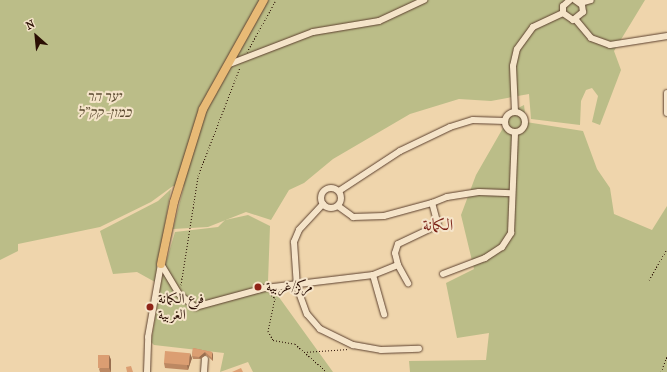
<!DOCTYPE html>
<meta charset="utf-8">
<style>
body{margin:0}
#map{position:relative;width:667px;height:372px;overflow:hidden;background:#efd5ac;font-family:"IM FELL French Canon",Amiri,"Frank Ruhl Libre",serif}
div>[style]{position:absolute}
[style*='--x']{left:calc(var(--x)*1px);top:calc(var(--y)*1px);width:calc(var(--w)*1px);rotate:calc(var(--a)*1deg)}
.green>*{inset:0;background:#bbbd88}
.path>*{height:1px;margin-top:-0.5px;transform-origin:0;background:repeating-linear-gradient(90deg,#2b0f04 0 1px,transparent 0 3px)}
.roads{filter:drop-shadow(0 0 1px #5c402e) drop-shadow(0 0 1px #5c402e)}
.minor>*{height:6px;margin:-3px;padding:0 3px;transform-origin:3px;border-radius:3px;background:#f5e4c9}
.minor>.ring{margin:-3px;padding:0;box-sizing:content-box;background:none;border:6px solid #f5e4c9;border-radius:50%}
.major>*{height:8px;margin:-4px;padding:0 4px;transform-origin:4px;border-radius:4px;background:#e8ba76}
.wall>*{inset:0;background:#bc8862}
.shaded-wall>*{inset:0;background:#996f50}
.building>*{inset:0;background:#db9e72;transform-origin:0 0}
.dots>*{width:11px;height:11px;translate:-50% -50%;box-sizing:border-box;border:2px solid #f5e4c9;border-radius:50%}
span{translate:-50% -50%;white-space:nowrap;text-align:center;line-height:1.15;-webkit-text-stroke:4px #f5e4c9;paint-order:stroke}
.park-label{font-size:14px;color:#5d4c32;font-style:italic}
.poi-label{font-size:14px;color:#2b0f04}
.left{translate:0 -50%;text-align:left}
.quarter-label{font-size:16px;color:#7a1f14}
.north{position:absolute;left:16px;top:16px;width:40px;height:40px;-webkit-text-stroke:3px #f5e4c9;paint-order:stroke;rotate:333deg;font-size:11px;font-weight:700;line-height:16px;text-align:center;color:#2b0f04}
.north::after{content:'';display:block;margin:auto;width:14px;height:18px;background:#2b0f04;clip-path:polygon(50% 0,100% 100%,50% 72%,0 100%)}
</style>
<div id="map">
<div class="green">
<div style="clip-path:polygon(0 0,645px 0,614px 51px,621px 70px,600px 125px,592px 122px,598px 96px,592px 88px,586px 90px,581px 101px,580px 125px,531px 119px,529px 94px,491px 101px,459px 99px,410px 114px,333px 159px,304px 183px,289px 190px,271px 220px,246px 212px,208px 227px,173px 229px,184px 186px,173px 186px,151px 202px,100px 227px,18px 244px,18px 251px,0 260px)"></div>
<div style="clip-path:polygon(524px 105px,526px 122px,583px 131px,597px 169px,610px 188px,614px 214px,652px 230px,667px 206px,667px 372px,410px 372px,409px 361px,486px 360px,489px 333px,457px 338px,446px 283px,474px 269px,461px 215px,476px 175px,503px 128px,514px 110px)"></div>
<div style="clip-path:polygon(171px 189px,155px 282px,137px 272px,113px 274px,100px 231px,158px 201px)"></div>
<div style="clip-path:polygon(248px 215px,270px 226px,268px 282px,333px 372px,253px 372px,248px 362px,220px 372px,224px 353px,154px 345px,151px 342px,163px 272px,175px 232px,218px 227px,225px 220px)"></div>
</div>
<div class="path">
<div style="--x:247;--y:52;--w:60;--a:-60.9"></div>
<div style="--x:649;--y:280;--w:36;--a:-60"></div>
<div style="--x:181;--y:285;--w:110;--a:-81.1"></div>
<div style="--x:198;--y:176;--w:117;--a:-68.9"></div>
<div style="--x:269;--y:293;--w:8;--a:40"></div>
<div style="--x:275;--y:298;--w:34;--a:102"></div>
<div style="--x:268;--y:331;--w:10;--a:61"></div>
<div style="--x:273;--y:340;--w:22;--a:10"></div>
<div style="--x:295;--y:344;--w:43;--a:41.2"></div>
<div style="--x:304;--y:352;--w:45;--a:-3.8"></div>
<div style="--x:661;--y:372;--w:17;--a:-69"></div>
</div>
<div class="roads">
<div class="minor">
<div style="--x:570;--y:0;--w:9;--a:139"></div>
<div style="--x:563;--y:6;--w:7;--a:90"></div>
<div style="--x:563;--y:13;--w:12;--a:35"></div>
<div style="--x:573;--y:20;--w:13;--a:-39"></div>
<div style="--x:583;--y:12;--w:7;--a:-98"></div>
<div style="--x:582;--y:5;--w:9;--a:-144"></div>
<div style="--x:580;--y:3;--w:11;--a:-15"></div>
<div style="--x:576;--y:20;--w:23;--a:50"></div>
<div style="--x:591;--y:38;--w:20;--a:20"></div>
<div style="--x:610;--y:45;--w:58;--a:-9"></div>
<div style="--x:227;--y:65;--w:92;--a:-21"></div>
<div style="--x:313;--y:32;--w:67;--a:-9.5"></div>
<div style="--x:379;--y:21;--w:50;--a:-25"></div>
<div style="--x:667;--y:93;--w:20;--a:90"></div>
<div class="ring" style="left:505px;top:112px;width:14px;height:14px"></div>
<div style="--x:515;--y:112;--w:46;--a:-92.5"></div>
<div style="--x:513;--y:66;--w:17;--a:-77"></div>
<div style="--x:517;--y:49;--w:27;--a:-54"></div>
<div style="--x:533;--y:27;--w:33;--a:-25"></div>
<div class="ring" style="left:321px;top:188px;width:14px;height:14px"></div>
<div style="--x:339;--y:191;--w:73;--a:-33.3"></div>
<div style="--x:400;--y:151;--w:55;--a:-25.6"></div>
<div style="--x:450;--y:127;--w:24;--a:-17"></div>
<div style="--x:473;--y:120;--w:32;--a:2"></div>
<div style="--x:323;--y:204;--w:35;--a:133"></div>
<div style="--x:299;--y:230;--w:13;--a:113"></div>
<div style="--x:294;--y:242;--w:45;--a:86.2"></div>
<div style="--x:297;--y:287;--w:29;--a:70"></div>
<div style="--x:307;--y:314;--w:20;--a:49"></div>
<div style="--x:320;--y:329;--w:37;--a:26"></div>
<div style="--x:353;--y:345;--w:28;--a:10"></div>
<div style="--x:381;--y:350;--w:38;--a:-2"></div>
<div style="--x:338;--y:206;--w:19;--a:36"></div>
<div style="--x:353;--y:217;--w:31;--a:-2"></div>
<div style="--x:384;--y:216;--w:50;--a:-15.2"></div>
<div style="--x:161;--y:264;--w:35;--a:59"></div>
<div style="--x:179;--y:294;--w:21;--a:39"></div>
<div style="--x:195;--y:307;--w:73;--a:-15.2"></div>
<div style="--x:265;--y:288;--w:109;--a:-6.9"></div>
<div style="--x:373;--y:275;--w:27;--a:-22"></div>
<div style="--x:398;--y:265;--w:21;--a:61"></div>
<div style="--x:398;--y:265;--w:12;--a:-104"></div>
<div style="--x:395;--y:253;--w:9;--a:-72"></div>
<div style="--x:398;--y:244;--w:44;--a:-25.4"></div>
<div style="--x:438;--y:225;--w:23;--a:-105"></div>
<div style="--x:432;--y:203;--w:16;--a:-22"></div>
<div style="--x:447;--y:197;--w:32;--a:-9"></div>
<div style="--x:479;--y:192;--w:33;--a:2"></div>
<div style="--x:443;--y:274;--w:45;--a:-20.9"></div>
<div style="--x:485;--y:258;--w:20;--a:-33"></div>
<div style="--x:502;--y:247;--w:17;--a:-57"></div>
<div style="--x:511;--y:233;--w:101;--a:-87.7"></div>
<div style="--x:373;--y:275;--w:41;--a:74.2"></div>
<div style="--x:147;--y:372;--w:35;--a:-88"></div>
<div style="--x:148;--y:337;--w:74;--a:-79.9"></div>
<div style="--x:204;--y:372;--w:13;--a:-86"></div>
</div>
<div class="major">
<div style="--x:161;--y:264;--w:63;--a:-78.2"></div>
<div style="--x:174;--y:202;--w:97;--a:-72.7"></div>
<div style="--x:203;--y:109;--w:125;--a:-60.8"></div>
</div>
</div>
<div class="wall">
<div style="clip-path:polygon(193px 348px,212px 352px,213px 355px,213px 361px,206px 355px,200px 359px,193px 359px,192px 356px)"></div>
<div style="clip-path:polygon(109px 355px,111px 360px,111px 372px,100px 372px,99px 369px)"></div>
<div style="clip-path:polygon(192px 358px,188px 370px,165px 368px,164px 363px)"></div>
</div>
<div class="shaded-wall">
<div style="clip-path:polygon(205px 352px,206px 355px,200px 359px,199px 357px)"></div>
<div style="clip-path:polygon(212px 352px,213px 355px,213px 361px,212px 358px)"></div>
<div style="clip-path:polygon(190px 353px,192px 358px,188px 370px,187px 365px)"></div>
<div style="clip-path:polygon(109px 355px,111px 360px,111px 372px,109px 368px)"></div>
</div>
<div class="building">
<div style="clip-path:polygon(193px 348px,212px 352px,212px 358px,205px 352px,199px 357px,192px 356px)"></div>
<div style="left:165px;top:351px;width:25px;height:12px;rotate:5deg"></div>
<div style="left:109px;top:355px;width:13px;height:11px;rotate:90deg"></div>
<div style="clip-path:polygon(131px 366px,133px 372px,127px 372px,126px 367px)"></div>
<div style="clip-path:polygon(241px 368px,243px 372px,232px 372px)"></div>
</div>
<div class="dots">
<div style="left:258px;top:287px;background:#8f2418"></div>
<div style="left:150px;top:307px;background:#8f2418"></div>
</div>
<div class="park-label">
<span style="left:104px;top:105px">יער הר<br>כמון- קק"ל</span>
</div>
<div class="poi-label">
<span class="left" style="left:266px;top:287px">مركز/غربية</span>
<span class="left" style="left:158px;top:307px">فرع الكمانة<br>الغربية</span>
</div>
<div class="quarter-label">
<span style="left:438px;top:225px">الكمانة</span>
</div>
<div class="north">N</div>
</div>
